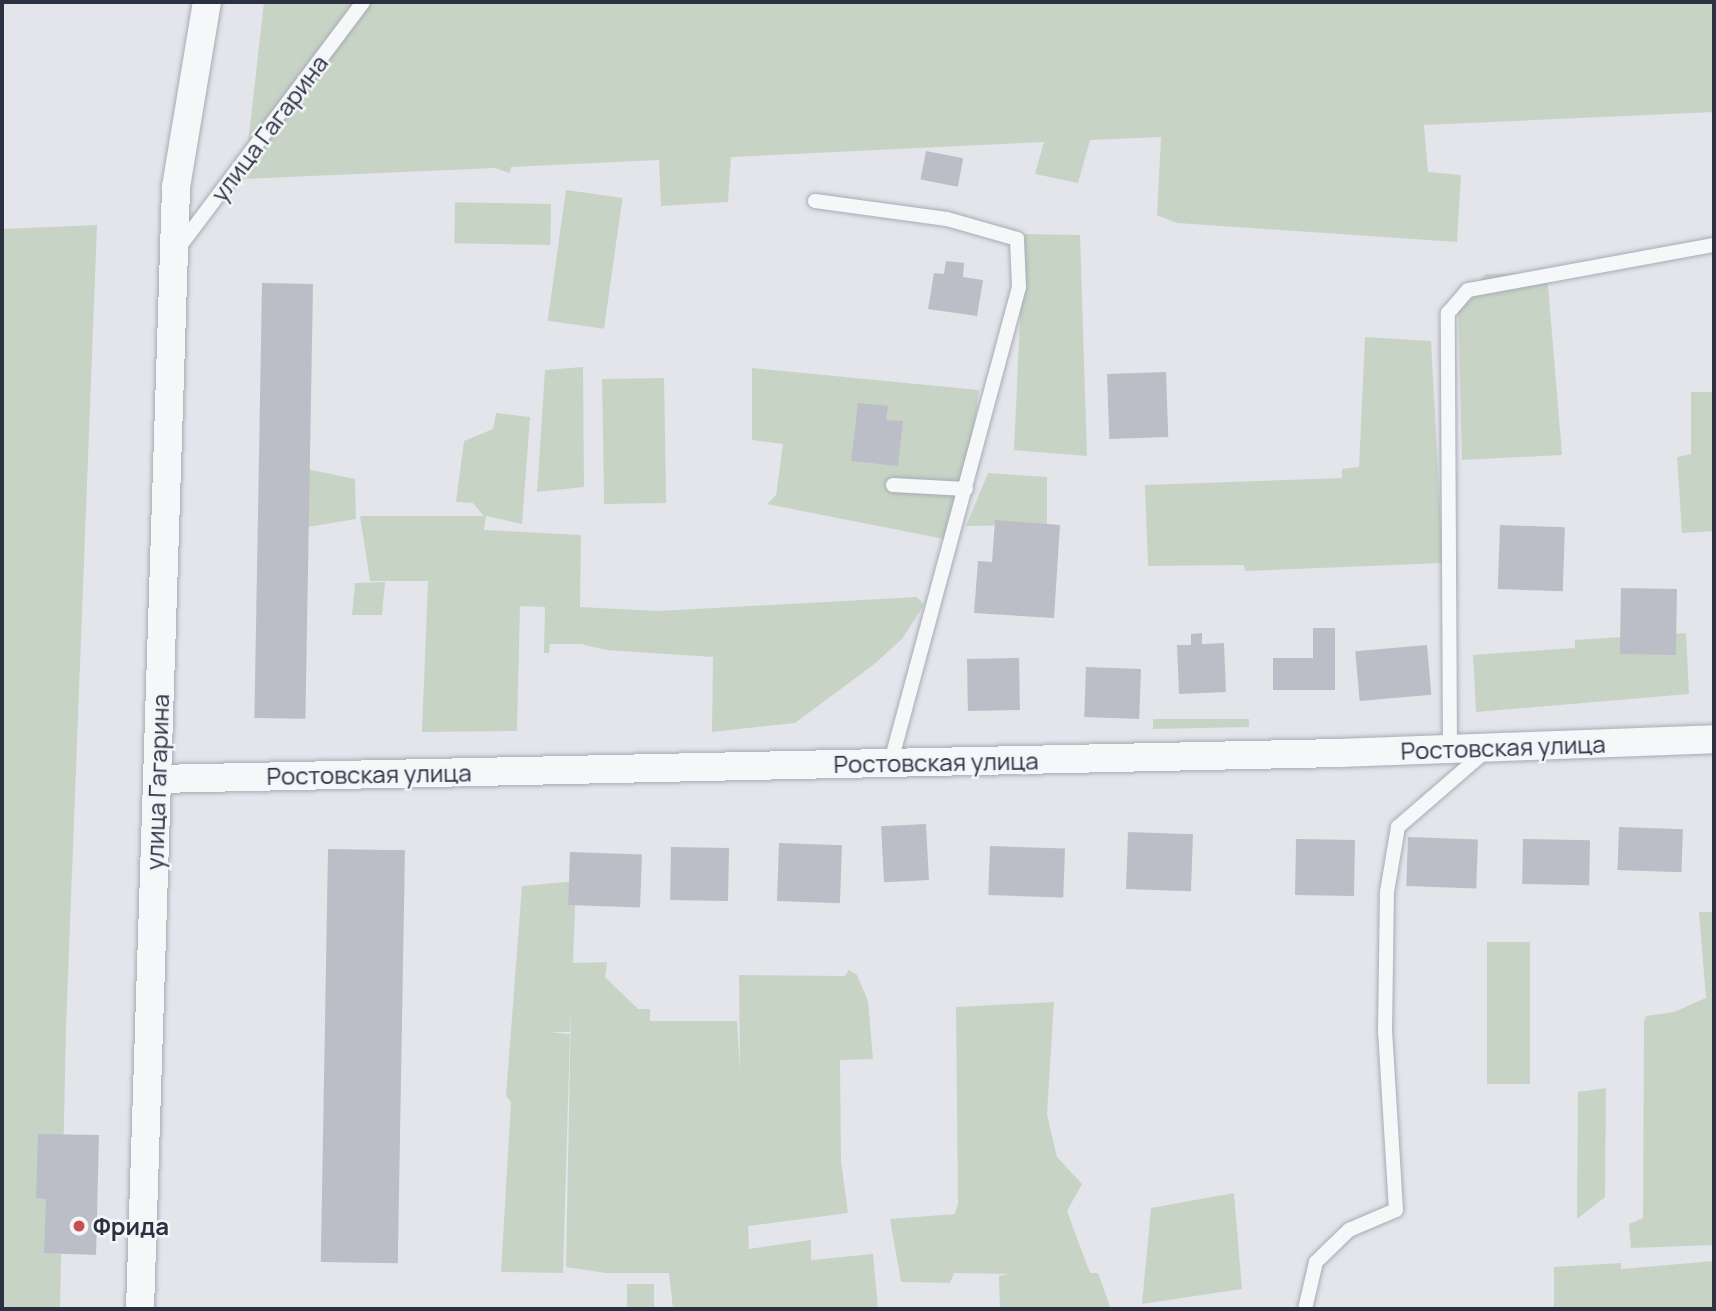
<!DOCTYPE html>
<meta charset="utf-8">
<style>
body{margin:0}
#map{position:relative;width:1716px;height:1311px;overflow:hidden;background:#e3e5eb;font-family:Manrope,sans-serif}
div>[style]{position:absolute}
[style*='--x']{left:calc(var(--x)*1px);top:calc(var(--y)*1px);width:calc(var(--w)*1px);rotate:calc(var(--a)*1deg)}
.green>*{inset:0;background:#c7d4c5;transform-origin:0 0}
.building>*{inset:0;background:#bbbec7;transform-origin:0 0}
.roads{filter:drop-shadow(0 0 2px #a8abb5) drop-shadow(0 0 2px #a8abb5)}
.service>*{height:14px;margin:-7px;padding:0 7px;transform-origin:7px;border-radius:7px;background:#f6f7f9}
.minor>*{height:28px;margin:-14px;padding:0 14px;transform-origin:14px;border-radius:14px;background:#f6f7f9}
.dots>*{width:19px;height:19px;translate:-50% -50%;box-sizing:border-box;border:4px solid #f3f5f8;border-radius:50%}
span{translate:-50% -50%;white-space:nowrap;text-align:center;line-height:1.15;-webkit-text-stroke:5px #f3f5f8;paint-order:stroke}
.street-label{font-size:24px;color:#2c3142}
.poi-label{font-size:24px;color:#2c3142;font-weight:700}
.left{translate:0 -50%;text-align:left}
.frame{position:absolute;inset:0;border:4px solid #2c3142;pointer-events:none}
</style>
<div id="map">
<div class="green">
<div style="clip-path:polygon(264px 2px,1714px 2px,1714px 112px,1424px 125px,1428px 172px,1461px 175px,1457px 242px,1177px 223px,1157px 215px,1161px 137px,1090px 140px,1078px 183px,1035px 174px,1044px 142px,731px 157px,728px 202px,661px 206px,659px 160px,511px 167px,510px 173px,495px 168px,244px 179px)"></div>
<div style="left:566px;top:190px;width:57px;height:132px;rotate:8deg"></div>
<div style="left:551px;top:204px;width:41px;height:96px;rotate:91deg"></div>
<div style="clip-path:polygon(97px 225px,66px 1028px,60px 1309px,2px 1309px,2px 229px)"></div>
<div style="clip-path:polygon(1024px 234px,1080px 235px,1087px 456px,1014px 450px)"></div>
<div style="clip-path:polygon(1547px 273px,1562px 455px,1462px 460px,1458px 302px,1486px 274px)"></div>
<div style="clip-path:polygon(1365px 337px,1431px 341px,1443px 563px,1245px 571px,1244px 565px,1148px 566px,1145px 485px,1342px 478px,1342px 469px,1359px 467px)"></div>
<div style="clip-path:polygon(583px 367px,584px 487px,537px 492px,545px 370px)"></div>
<div style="clip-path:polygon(752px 368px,979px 390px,970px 459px,944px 539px,767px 504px,776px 495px,783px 444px,752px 440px)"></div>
<div style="left:664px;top:378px;width:125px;height:62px;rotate:89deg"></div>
<div style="clip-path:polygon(1691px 392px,1714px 392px,1714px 531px,1682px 533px,1677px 457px,1691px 454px)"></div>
<div style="clip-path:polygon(496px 413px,530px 417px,522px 524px,486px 516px,484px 530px,581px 535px,580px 607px,658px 611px,917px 597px,924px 605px,902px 639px,873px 665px,795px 723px,712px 732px,713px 657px,606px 650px,581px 644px,550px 644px,549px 653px,544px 653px,545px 607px,520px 606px,517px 731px,422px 732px,428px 581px,370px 581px,360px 516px,484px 516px,473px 503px,456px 502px,464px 441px,493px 429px)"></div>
<div style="clip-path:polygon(292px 466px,355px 479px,356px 519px,290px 530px)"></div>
<div style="clip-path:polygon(988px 473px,1047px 477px,1047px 525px,966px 526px)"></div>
<div style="clip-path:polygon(385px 582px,382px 615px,352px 615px,355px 583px)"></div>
<div style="clip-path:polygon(1686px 633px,1689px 694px,1476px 712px,1473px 655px,1575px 648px,1575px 640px)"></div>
<div style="clip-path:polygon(1153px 719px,1249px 719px,1249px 727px,1153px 729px)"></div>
<div style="clip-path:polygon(576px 881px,573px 963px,607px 962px,605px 977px,638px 1009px,650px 1009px,650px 1021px,737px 1021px,740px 1071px,739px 975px,845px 976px,849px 970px,857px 975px,868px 1001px,873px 1059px,840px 1060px,841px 1161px,848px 1213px,748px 1226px,749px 1249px,811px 1240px,811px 1260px,873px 1254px,878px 1309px,673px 1309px,669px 1273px,606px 1273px,566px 1267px,571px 1005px,570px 1032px,547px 1032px,570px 1034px,563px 1273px,501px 1272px,511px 1102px,506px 1096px,522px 886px)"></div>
<div style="clip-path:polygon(1699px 912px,1714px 912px,1714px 1245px,1631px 1248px,1629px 1224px,1643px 1218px,1644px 1022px,1646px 1016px,1674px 1012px,1706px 998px)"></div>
<div style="left:1530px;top:942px;width:142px;height:43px;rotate:90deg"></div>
<div style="clip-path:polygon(1054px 1002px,1047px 1114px,1057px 1157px,1082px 1184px,1067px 1211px,1090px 1273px,1098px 1273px,1111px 1309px,1000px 1309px,999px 1276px,1009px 1274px,954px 1273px,950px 1283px,901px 1282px,890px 1219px,955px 1214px,958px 1203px,956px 1007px)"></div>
<div style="clip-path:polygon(1606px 1088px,1605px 1197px,1577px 1219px,1578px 1092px)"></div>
<div style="clip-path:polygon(1234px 1193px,1242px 1289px,1142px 1304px,1151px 1208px)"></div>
<div style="clip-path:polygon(1714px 1261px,1714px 1309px,1554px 1309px,1554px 1267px,1621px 1263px,1621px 1269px)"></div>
<div style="left:627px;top:1284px;width:27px;height:25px"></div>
</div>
<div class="building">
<div style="left:926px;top:151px;width:38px;height:29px;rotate:11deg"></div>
<div style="clip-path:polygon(946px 261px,964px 263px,963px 277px,983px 280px,977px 316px,928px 309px,934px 273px,944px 274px)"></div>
<div style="left:262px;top:283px;width:51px;height:435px;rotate:1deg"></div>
<div style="left:1166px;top:372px;width:65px;height:59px;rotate:88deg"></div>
<div style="clip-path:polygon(858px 403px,888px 406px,886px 420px,903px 421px,898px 466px,851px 461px)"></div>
<div style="clip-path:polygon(995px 520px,1060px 525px,1054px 618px,974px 613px,978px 561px,992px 562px)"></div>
<div style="left:1500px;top:525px;width:65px;height:64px;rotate:2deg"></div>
<div style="left:1621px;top:588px;width:56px;height:66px;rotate:1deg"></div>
<div style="clip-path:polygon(1313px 628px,1335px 628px,1335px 690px,1273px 690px,1273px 658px,1313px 658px)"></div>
<div style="clip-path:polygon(1202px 633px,1202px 644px,1224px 643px,1226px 692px,1179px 694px,1177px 645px,1191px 645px,1191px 634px)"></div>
<div style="left:1427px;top:645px;width:50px;height:72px;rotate:85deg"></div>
<div style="left:1019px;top:658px;width:52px;height:52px;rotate:89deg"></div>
<div style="left:1086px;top:667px;width:55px;height:50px;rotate:2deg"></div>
<div style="left:926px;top:824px;width:56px;height:45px;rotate:87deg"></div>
<div style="left:1619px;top:827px;width:64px;height:43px;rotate:2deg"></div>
<div style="left:1128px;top:832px;width:65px;height:57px;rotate:2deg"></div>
<div style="left:1408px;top:837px;width:70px;height:49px;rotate:2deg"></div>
<div style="left:1296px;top:839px;width:59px;height:56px;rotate:1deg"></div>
<div style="left:1523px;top:839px;width:67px;height:45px;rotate:1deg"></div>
<div style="left:779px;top:843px;width:63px;height:58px;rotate:2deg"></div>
<div style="left:990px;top:846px;width:75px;height:49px;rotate:2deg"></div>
<div style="left:671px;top:847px;width:58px;height:53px;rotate:1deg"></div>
<div style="left:328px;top:849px;width:77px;height:413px;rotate:1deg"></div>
<div style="left:570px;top:852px;width:72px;height:53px;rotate:2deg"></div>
<div style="clip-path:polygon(38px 1134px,99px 1135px,96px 1255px,44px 1253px,46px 1199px,36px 1198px)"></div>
</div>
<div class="roads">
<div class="service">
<div style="--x:815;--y:201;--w:133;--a:7.8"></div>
<div style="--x:947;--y:219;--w:73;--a:15.9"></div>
<div style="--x:1017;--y:239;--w:48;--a:87.6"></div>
<div style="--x:1019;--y:287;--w:493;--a:105.1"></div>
<div style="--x:177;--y:250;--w:310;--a:-53.1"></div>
<div style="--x:893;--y:485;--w:73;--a:3.1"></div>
<div style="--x:1450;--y:748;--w:435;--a:-90.3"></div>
<div style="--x:1448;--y:313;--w:30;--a:-49"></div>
<div style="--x:1468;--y:290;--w:250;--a:-10.4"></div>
<div style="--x:1305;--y:1309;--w:48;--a:-76.8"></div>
<div style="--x:1316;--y:1262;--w:46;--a:-44.1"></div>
<div style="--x:1349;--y:1230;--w:51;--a:-23.1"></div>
<div style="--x:1396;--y:1210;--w:178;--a:-93.5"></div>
<div style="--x:1385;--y:1032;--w:140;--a:-89.2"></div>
<div style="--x:1387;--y:892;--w:66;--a:-80.4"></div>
<div style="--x:1398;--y:827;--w:119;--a:-40.9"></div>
</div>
<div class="minor">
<div style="--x:157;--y:779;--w:1182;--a:-1.26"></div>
<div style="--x:1339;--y:753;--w:375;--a:-2.1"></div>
<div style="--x:140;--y:1309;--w:1123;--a:-88.16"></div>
<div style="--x:176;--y:187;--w:188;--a:-80.5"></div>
</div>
</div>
<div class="dots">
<div style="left:79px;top:1226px;background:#c85054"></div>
</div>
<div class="street-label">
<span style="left:269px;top:128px;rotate:-53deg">улица Гагарина</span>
<span style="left:1503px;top:747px;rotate:-2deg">Ростовская улица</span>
<span style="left:936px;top:762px;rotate:-1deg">Ростовская улица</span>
<span style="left:369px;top:774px;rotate:-1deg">Ростовская улица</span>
<span style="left:157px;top:782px;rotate:-88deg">улица Гагарина</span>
</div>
<div class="poi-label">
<span class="left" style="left:93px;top:1226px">Фрида</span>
</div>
<div class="frame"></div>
</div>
